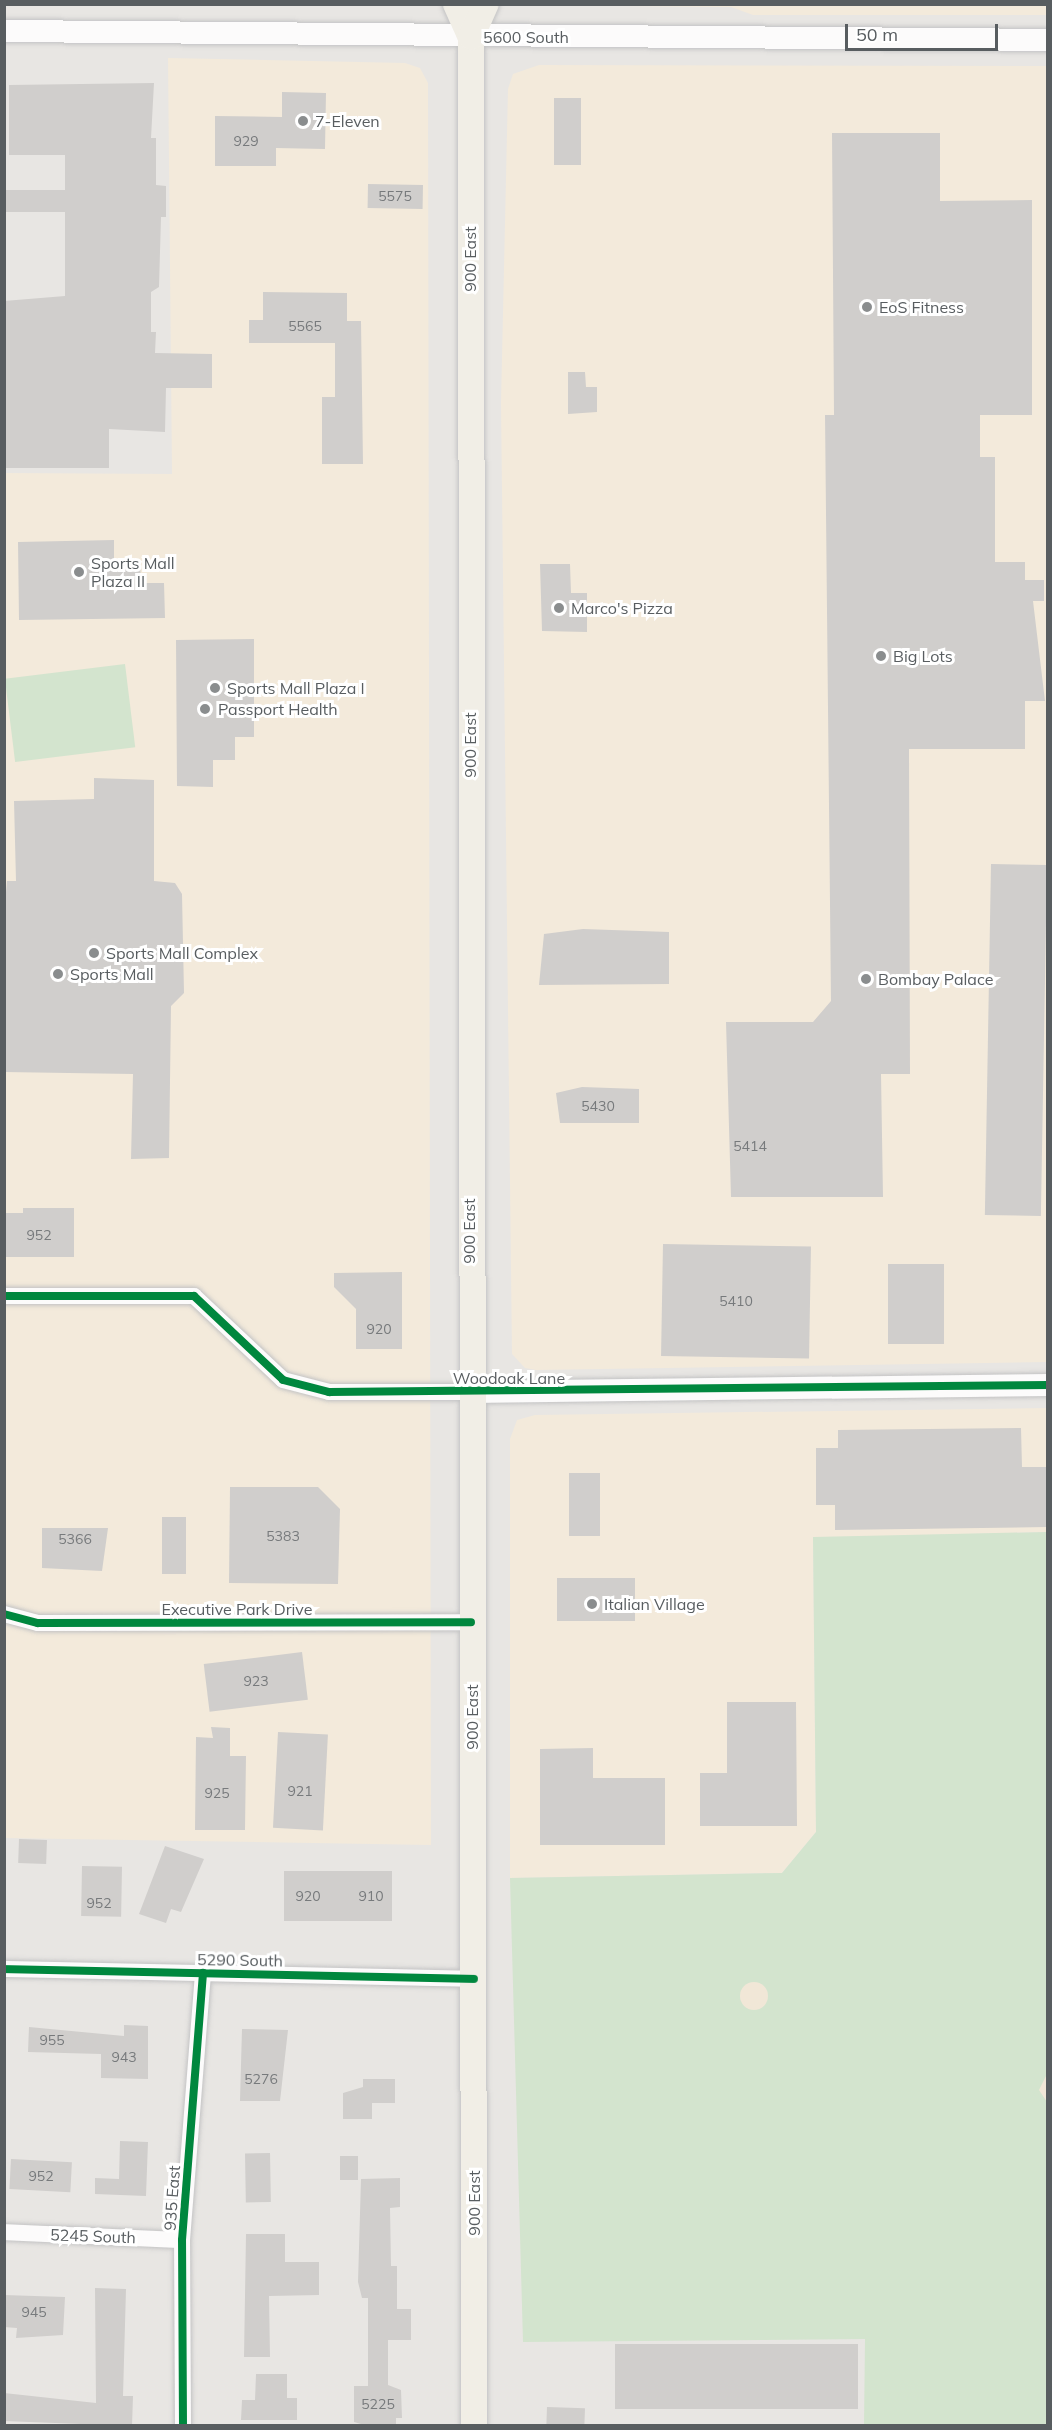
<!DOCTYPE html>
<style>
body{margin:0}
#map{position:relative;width:1052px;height:2430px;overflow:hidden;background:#e8e6e3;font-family:Mulish,sans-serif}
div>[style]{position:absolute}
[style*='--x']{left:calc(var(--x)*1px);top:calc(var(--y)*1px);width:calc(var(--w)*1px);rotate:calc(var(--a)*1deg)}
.commercial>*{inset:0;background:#f3eadb}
.green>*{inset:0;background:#d3e4ce;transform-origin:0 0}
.sand>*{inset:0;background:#f1e7d7}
.round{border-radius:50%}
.building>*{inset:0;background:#d0cecc;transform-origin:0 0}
.roads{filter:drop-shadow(0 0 2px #c3c3c4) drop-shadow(0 0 2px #c3c3c4)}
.street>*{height:16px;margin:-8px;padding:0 8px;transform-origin:8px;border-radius:8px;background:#fcfbfb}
.secondary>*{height:22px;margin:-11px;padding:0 11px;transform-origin:11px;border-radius:11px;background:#fcfbfb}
.primary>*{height:26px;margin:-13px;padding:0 13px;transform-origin:13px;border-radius:13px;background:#f1eee6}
.cycleway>*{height:8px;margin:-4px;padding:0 4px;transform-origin:4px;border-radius:4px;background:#00873e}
.dots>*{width:16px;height:16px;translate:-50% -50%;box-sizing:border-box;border:3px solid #fff;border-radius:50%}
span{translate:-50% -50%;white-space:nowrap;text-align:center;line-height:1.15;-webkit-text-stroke:6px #fff;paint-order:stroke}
.number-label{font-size:14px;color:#777a7c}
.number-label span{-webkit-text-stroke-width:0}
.street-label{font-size:16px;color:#585d60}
.poi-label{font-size:16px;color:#585d60}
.left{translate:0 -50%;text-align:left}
.frame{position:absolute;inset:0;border:6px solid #585d60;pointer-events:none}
.scale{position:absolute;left:845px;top:24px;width:153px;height:27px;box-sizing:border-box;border:3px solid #585d60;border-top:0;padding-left:8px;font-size:18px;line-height:21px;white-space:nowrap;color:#585d60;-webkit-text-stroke:4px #fff;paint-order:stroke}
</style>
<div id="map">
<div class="commercial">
<div style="clip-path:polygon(1047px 4px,1047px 15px,753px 15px,731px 7px,521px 5px)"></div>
<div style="clip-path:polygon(168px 58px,405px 63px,420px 68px,428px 83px,431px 1845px,5px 1838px,5px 473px,172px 474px)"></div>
<div style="clip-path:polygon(539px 65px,1047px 66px,1047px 1362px,536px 1370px,525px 1368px,512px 1354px,501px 403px,508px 89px,513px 74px)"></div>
<div style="clip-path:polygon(1047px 1408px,1047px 1532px,813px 1538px,816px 1832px,782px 1873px,510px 1878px,510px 1439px,517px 1420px,535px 1415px)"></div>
</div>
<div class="green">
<div style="left:125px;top:664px;width:84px;height:121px;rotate:83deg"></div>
<div style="clip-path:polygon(1047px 1532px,1047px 2425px,864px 2425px,865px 2339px,523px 2342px,510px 1878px,782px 1873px,816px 1832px,813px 1537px)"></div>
</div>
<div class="sand">
<div class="round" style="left:740px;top:1982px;width:28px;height:28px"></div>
<div style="clip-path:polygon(1047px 2074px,1047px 2102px,1039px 2090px)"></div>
</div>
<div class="building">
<div style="clip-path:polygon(154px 83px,151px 138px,156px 138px,156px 185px,166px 186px,166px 217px,161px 217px,159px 287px,151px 292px,151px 332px,156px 332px,155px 353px,212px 354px,212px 388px,166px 388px,165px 432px,109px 429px,109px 468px,4px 468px,4px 301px,65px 296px,65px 212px,4px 212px,4px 190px,65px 190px,65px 155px,9px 155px,9px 85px)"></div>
<div style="clip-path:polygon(282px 92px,326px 93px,325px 149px,276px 148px,276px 166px,215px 166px,215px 116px,282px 117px)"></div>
<div style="left:554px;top:98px;width:27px;height:67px"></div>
<div style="clip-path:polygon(832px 133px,940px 133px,940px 201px,1032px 200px,1032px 415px,980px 415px,980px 457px,995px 457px,995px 562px,1025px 562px,1025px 580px,1044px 580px,1044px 601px,1033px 601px,1045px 701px,1025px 701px,1025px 749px,909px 749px,910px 1074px,881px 1074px,883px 1197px,731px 1197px,726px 1022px,813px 1022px,831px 1001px,825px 415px,834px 415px)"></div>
<div style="left:368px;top:184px;width:55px;height:24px;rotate:1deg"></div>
<div style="clip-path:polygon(263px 292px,347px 293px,347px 321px,361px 321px,363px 464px,322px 464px,322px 397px,335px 397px,335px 343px,249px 343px,249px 320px,263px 320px)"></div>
<div style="clip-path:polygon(568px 372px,585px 372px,586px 387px,597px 387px,597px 412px,568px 414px)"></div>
<div style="clip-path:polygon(114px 540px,114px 561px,140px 561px,141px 583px,164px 583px,165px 618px,19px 620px,18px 542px)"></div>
<div style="clip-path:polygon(540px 564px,570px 564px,571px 593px,587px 593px,587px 632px,542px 631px)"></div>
<div style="clip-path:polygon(254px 639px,254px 737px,235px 737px,235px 760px,213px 760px,213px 787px,177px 786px,176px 640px)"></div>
<div style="clip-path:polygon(94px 778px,154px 780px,154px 881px,175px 883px,182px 894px,184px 993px,171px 1006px,169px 1158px,131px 1159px,133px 1074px,4px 1072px,4px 914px,7px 881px,16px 881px,14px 801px,94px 799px)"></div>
<div style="left:991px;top:864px;width:56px;height:351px;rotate:1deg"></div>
<div style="clip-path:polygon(583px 929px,669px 932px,669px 984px,539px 985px,544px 934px)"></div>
<div style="clip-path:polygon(582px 1087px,639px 1089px,639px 1123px,560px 1123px,556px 1093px)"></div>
<div style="clip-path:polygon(23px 1208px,74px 1208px,74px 1257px,4px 1257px,4px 1213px,23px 1213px)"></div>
<div style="left:663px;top:1244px;width:148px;height:112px;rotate:1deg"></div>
<div style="left:888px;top:1264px;width:56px;height:80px"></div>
<div style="clip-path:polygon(402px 1272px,402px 1349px,356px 1349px,356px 1309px,334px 1287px,334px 1273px)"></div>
<div style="clip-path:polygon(1021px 1428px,1022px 1467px,1047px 1467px,1047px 1527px,835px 1530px,835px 1505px,816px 1505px,816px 1448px,838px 1448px,838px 1430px)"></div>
<div style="left:569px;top:1473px;width:31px;height:63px"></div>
<div style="clip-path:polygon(230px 1487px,318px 1487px,340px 1509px,338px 1584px,229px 1583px)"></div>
<div style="left:162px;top:1517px;width:24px;height:57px"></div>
<div style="clip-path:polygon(42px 1528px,108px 1528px,102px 1571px,42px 1568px)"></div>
<div style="left:557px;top:1578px;width:78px;height:43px"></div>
<div style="left:302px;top:1652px;width:48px;height:99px;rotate:83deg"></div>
<div style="clip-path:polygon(727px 1702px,796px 1702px,797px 1826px,700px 1826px,700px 1773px,727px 1773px)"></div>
<div style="clip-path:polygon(211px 1727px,230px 1728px,230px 1756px,246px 1756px,245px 1830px,195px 1830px,196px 1737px,213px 1738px)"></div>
<div style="left:278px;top:1732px;width:50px;height:96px;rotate:3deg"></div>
<div style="clip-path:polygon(593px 1748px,593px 1778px,665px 1778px,665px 1845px,540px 1845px,540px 1749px)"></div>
<div style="left:19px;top:1839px;width:28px;height:24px;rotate:2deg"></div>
<div style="clip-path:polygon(165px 1846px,204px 1859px,181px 1912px,171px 1909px,166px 1923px,139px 1914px)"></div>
<div style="left:82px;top:1866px;width:40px;height:50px;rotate:1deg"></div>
<div style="left:392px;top:1871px;width:50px;height:108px;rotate:90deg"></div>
<div style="clip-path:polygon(124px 2025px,148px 2026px,148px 2079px,101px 2078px,101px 2054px,28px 2052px,29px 2027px,124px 2036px)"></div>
<div style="clip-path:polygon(242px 2029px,288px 2030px,280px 2101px,240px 2101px)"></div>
<div style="clip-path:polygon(363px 2079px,395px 2079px,395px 2103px,372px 2103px,372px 2119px,343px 2119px,343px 2093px,363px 2087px)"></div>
<div style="clip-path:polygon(120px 2141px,148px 2142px,146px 2196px,95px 2194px,95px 2178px,119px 2179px)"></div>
<div style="left:270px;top:2153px;width:49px;height:25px;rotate:89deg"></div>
<div style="left:340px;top:2156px;width:18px;height:24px"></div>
<div style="left:11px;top:2159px;width:61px;height:30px;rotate:3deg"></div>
<div style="clip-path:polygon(400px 2178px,400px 2207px,390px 2208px,391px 2266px,397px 2266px,397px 2309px,411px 2309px,411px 2340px,388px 2340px,388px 2385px,401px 2390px,402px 2418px,396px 2418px,396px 2426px,368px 2426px,354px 2422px,354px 2386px,368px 2386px,368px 2298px,362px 2298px,358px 2282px,361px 2179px)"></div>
<div style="clip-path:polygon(246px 2234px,285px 2234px,285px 2262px,319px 2262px,319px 2295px,269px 2296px,270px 2357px,244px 2357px)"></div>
<div style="clip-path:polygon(95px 2288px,126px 2289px,123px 2396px,133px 2396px,132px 2426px,4px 2421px,4px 2393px,96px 2403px)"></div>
<div style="clip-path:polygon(4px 2295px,65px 2297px,63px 2335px,16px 2338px,17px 2328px,4px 2327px)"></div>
<div style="left:615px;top:2344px;width:243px;height:65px"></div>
<div style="clip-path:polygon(256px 2374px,287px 2374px,287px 2398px,297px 2398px,297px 2420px,241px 2420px,242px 2400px,255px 2400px)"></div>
<div style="left:547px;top:2407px;width:38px;height:19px;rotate:2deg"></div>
</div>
<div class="roads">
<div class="street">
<div style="--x:4;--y:1296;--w:190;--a:0"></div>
<div style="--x:194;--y:1296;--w:122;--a:43.3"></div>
<div style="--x:283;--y:1380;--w:48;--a:14.6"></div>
<div style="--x:329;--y:1392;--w:140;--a:0"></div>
<div style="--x:4;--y:1614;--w:35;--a:15"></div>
<div style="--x:38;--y:1623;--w:433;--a:-0.1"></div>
<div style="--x:4;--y:1969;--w:470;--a:1.2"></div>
<div style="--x:4;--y:2232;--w:178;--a:2.6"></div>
<div style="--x:183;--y:2426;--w:186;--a:-90.3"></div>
<div style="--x:182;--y:2240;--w:268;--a:-85.5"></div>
</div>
<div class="secondary">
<div style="--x:4;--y:31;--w:1044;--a:0.49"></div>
<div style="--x:469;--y:1392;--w:579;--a:-0.69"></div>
</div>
<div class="primary">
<div style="--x:456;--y:4;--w:36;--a:66"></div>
<div style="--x:471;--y:37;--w:2389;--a:89.93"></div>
<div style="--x:471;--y:37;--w:36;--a:-66"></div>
</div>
</div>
<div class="cycleway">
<div style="--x:4;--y:1296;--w:190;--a:0"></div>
<div style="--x:194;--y:1296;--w:122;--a:43.3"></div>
<div style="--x:283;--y:1380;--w:48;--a:14.6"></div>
<div style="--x:329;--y:1392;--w:719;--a:-0.56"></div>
<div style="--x:4;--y:1614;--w:35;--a:15"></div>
<div style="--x:38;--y:1623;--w:433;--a:-0.1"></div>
<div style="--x:4;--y:1969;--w:470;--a:1.2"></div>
<div style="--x:183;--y:2426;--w:186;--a:-90.3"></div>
<div style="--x:182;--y:2240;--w:268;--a:-85.5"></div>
</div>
<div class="dots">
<div style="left:303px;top:121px;background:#8a8d8e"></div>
<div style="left:867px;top:307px;background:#8a8d8e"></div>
<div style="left:79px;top:572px;background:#8a8d8e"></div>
<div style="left:559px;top:608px;background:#8a8d8e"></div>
<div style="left:881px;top:656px;background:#8a8d8e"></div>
<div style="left:215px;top:688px;background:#8a8d8e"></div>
<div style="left:205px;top:709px;background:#8a8d8e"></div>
<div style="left:94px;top:953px;background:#8a8d8e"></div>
<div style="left:58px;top:974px;background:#8a8d8e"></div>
<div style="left:866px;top:979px;background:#8a8d8e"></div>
<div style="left:592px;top:1604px;background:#8a8d8e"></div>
</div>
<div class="number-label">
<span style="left:246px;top:141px">929</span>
<span style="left:395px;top:196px">5575</span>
<span style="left:305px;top:326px">5565</span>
<span style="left:598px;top:1106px">5430</span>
<span style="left:750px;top:1146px">5414</span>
<span style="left:39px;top:1235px">952</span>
<span style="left:736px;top:1301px">5410</span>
<span style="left:379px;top:1329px">920</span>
<span style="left:283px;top:1536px">5383</span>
<span style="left:75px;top:1539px">5366</span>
<span style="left:256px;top:1681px">923</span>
<span style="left:300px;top:1791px">921</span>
<span style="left:217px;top:1793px">925</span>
<span style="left:308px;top:1896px">920</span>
<span style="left:371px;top:1896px">910</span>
<span style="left:99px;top:1903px">952</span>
<span style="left:52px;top:2040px">955</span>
<span style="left:124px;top:2057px">943</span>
<span style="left:261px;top:2079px">5276</span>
<span style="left:41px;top:2176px">952</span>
<span style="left:34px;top:2312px">945</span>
<span style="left:378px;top:2404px">5225</span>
</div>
<div class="street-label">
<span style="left:526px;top:37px">5600 South</span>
<span style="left:470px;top:259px;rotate:-90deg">900 East</span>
<span style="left:470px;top:745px;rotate:-90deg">900 East</span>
<span style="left:469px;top:1231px;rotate:-90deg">900 East</span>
<span style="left:509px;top:1378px">Woodoak Lane</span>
<span style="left:237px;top:1609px">Executive Park Drive</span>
<span style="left:472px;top:1717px;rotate:-90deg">900 East</span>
<span style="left:240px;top:1960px;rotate:1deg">5290 South</span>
<span style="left:172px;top:2198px;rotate:-86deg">935 East</span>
<span style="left:474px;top:2203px;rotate:-90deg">900 East</span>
<span style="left:93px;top:2236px;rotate:2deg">5245 South</span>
</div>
<div class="poi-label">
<span class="left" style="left:315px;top:121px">7-Eleven</span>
<span class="left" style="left:879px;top:307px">EoS Fitness</span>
<span class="left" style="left:91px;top:572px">Sports Mall<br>Plaza II</span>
<span class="left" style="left:571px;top:608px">Marco's Pizza</span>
<span class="left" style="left:893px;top:656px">Big Lots</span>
<span class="left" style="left:227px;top:688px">Sports Mall Plaza I</span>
<span class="left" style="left:218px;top:709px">Passport Health</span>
<span class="left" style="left:106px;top:953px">Sports Mall Complex</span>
<span class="left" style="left:70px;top:974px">Sports Mall</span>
<span class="left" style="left:878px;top:979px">Bombay Palace</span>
<span class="left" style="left:604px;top:1604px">Italian Village</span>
</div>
<div class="frame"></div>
<div class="scale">50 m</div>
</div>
